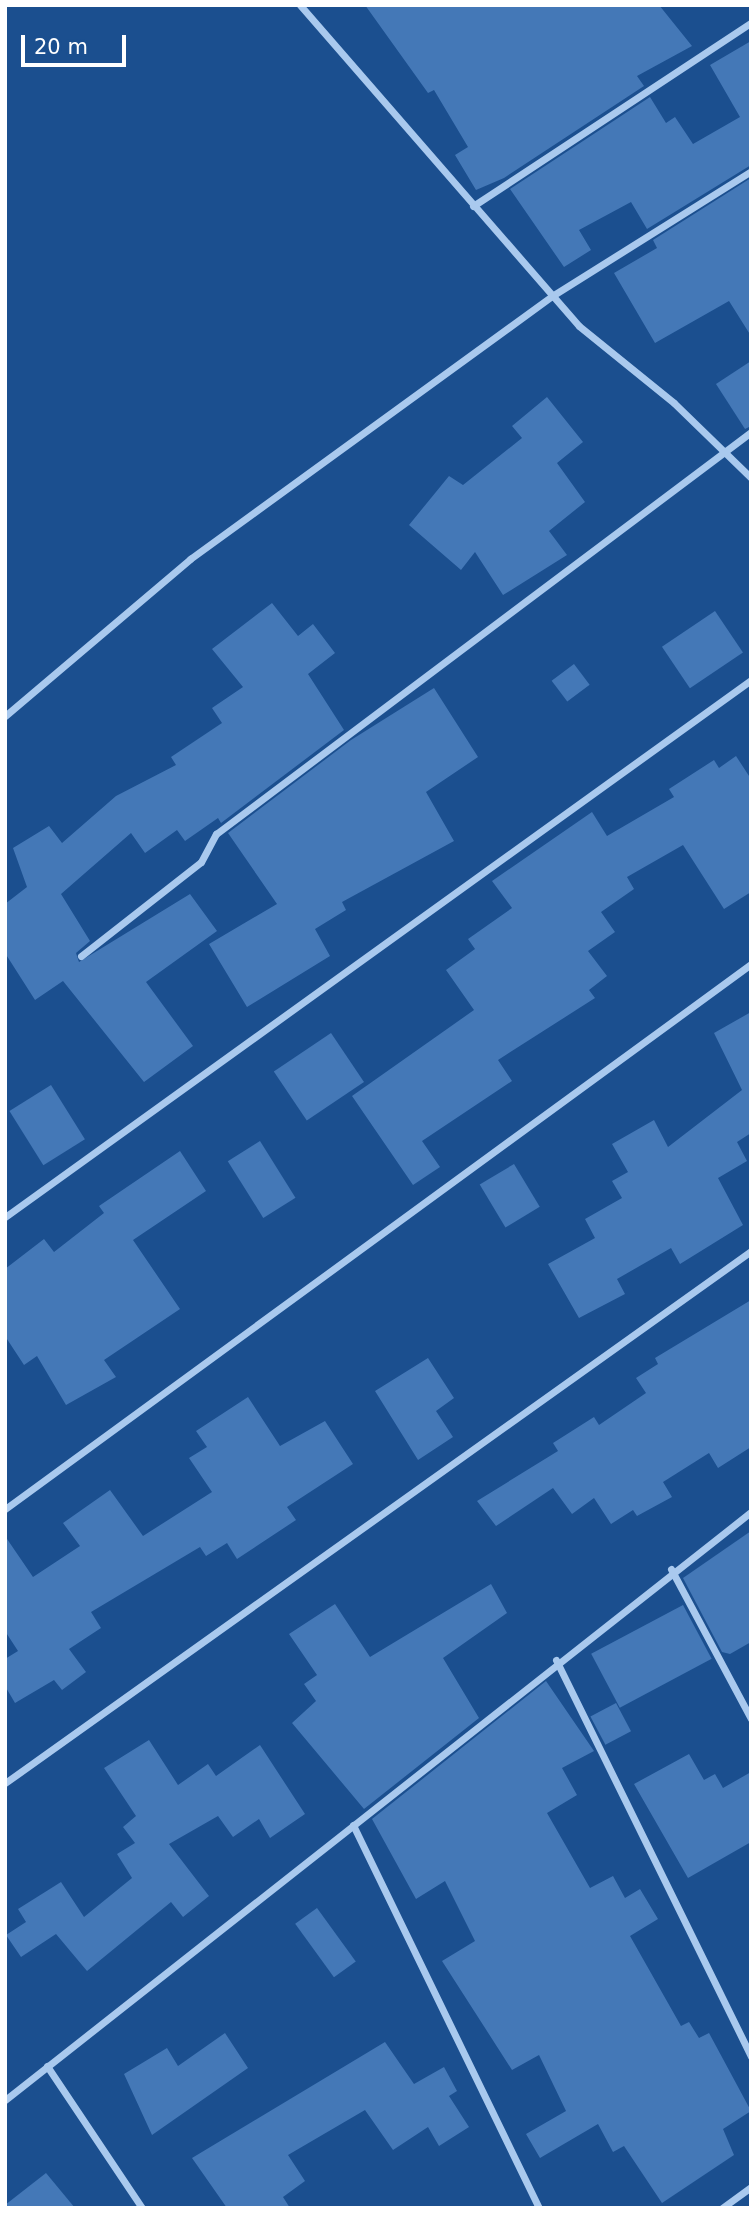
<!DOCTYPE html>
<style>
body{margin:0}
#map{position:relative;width:756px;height:2213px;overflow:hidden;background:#1b4f8f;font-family:"DejaVu Sans",sans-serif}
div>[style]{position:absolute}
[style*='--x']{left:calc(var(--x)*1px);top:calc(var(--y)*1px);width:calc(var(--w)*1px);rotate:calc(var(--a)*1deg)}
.building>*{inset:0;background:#4478b7;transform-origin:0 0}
.street>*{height:7px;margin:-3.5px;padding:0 3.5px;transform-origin:3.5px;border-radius:3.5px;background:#a9c9ee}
span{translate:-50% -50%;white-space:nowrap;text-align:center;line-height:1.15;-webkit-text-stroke:6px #1b4f8f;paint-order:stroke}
.frame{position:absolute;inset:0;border:7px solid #fff;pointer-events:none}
.scale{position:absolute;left:21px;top:35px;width:105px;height:32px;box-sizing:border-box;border:4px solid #fff;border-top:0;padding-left:9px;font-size:21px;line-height:24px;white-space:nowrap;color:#fff;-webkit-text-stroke:5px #1b4f8f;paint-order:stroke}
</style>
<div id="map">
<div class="building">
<div style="clip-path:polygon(365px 5px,659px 5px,692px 46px,637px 76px,644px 86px,504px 178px,476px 190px,455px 155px,468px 147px,434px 90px,428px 93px)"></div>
<div style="clip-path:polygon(751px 41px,751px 165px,647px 229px,631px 202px,579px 230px,591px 250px,564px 267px,510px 189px,650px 97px,666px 123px,675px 117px,693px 144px,740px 117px,710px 65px)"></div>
<div style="clip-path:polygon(751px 178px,751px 336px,729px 301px,655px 343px,614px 273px,657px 248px,653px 240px)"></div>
<div style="clip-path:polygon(751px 361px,751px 426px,745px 429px,716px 384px)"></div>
<div style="clip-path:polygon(547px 397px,583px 442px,557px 463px,585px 502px,549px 531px,567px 555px,503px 595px,475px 552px,461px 570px,409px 525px,449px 476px,463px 485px,522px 438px,512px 426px)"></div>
<div style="clip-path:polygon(272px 603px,298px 636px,313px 624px,335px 653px,308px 674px,344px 730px,221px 823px,218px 818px,185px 841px,177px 830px,145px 853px,131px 833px,61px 894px,90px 941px,76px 953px,79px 962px,190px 894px,217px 931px,146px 982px,193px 1046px,144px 1082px,63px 981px,35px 1000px,5px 953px,5px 904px,27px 887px,13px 848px,49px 826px,62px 843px,116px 796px,176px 765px,171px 757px,222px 723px,212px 708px,243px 687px,212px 649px)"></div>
<div style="left:715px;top:611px;width:50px;height:64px;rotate:56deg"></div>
<div style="left:574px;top:664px;width:26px;height:28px;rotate:53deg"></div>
<div style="clip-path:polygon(434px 688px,478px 757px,426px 792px,454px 841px,342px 902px,346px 910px,315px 929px,330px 956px,247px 1007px,209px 944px,277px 904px,228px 833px,351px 740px)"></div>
<div style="clip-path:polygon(736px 756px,751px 779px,751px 892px,724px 909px,683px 845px,627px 877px,634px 889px,601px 912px,615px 932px,588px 951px,607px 976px,589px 990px,595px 998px,498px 1060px,512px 1081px,422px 1141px,440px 1167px,413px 1185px,352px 1096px,474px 1010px,446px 970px,475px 949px,468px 939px,512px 908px,492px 881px,592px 812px,607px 836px,674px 797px,669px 789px,714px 760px,719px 768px)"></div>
<div style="clip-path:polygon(751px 1012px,751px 1133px,737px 1142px,747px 1161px,718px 1178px,743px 1225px,680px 1264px,671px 1248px,617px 1279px,625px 1294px,579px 1318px,548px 1264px,595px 1238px,585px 1219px,622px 1198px,612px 1181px,628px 1172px,612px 1144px,654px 1120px,668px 1147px,742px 1090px,714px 1033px)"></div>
<div style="left:331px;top:1033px;width:59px;height:69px;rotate:56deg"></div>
<div style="left:51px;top:1085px;width:64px;height:49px;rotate:58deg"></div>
<div style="left:260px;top:1141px;width:67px;height:38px;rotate:58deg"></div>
<div style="clip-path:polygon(180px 1151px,206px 1191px,133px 1240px,180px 1309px,104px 1360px,116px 1377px,66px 1405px,37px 1356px,24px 1365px,5px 1336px,5px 1269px,44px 1239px,54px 1252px,104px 1213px,99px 1206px)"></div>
<div style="left:514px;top:1164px;width:50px;height:40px;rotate:59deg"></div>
<div style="clip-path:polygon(751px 1300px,751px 1447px,718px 1468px,709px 1453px,663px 1482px,672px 1497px,637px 1516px,633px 1510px,611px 1524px,594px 1498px,572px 1514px,553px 1488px,496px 1526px,477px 1501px,558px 1451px,553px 1443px,594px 1417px,599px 1425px,646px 1393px,636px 1378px,658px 1364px,655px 1358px)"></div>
<div style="clip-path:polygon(428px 1358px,454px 1398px,436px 1411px,453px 1437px,418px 1460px,375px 1391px)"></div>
<div style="clip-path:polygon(248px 1397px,280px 1446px,325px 1421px,353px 1464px,287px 1507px,296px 1520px,237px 1559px,227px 1543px,206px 1556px,200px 1547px,91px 1612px,101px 1628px,69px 1649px,86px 1672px,62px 1690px,54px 1680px,15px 1703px,5px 1686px,5px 1659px,18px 1651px,5px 1631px,5px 1536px,33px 1577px,80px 1546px,63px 1523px,110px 1490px,143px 1536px,212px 1492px,189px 1458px,207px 1447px,196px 1431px)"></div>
<div style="clip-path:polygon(751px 1531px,751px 1642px,730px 1654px,722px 1652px,683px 1578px)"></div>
<div style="clip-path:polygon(491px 1584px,507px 1613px,443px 1658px,479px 1718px,364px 1809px,292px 1723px,316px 1701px,304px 1684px,317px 1675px,289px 1634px,335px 1604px,370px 1657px)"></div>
<div style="left:683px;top:1605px;width:61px;height:104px;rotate:62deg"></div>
<div style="clip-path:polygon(546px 1681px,594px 1751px,562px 1768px,577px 1795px,547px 1813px,590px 1888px,613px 1876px,625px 1898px,640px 1889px,658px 1919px,630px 1936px,681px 2026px,689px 2022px,699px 2038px,709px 2033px,751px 2111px,723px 2129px,734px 2155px,662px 2203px,624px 2146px,613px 2152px,598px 2124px,540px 2158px,526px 2134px,566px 2111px,539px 2055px,512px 2070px,442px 1961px,475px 1941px,445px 1881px,416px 1899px,372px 1819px)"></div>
<div style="left:616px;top:1703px;width:32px;height:29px;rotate:62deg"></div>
<div style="clip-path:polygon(149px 1740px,178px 1785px,208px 1764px,216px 1776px,260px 1745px,305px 1814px,270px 1838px,259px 1819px,233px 1837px,218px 1816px,169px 1844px,209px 1896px,183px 1917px,171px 1902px,87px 1971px,56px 1934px,21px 1957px,6px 1935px,26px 1922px,18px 1909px,61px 1882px,84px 1917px,132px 1878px,117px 1854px,135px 1843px,123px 1827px,136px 1816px,104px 1768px)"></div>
<div style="clip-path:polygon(689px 1754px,704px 1780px,715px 1774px,723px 1788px,751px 1772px,751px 1842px,688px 1878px,634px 1784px)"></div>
<div style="left:317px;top:1908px;width:66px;height:27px;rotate:54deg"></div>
<div style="clip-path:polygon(225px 2033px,248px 2068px,152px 2135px,124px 2074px,167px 2048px,178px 2066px)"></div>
<div style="clip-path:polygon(385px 2042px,414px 2084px,444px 2067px,457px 2091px,449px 2096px,469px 2127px,439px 2146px,428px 2127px,393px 2150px,365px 2110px,288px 2155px,305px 2181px,283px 2197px,290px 2208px,227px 2208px,192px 2158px)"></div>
<div style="clip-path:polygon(46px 2173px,75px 2208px,5px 2208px,5px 2205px)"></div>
</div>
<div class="street">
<div style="--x:300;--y:5;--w:425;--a:49"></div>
<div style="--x:579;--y:326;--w:122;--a:39"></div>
<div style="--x:674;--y:403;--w:107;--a:44.2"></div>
<div style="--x:473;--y:206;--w:333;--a:-33.4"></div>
<div style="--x:5;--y:716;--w:243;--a:-40.3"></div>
<div style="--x:190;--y:559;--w:447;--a:-36"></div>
<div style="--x:552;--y:296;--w:235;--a:-32.1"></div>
<div style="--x:81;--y:956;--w:152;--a:-38.1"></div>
<div style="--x:201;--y:862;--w:32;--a:-62"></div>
<div style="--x:216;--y:834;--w:669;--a:-36.92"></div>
<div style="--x:5;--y:1217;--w:919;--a:-35.75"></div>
<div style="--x:5;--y:1509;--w:924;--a:-36.15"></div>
<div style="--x:671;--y:1569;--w:170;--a:61.9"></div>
<div style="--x:556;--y:1660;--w:442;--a:63.8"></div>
<div style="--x:5;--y:1783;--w:916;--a:-35.49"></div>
<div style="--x:353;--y:1825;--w:426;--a:64.1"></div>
<div style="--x:47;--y:2066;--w:171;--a:56.2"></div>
<div style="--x:5;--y:2100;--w:950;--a:-38.25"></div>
<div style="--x:722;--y:2208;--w:36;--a:-36"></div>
</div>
<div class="frame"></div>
<div class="scale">20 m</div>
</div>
